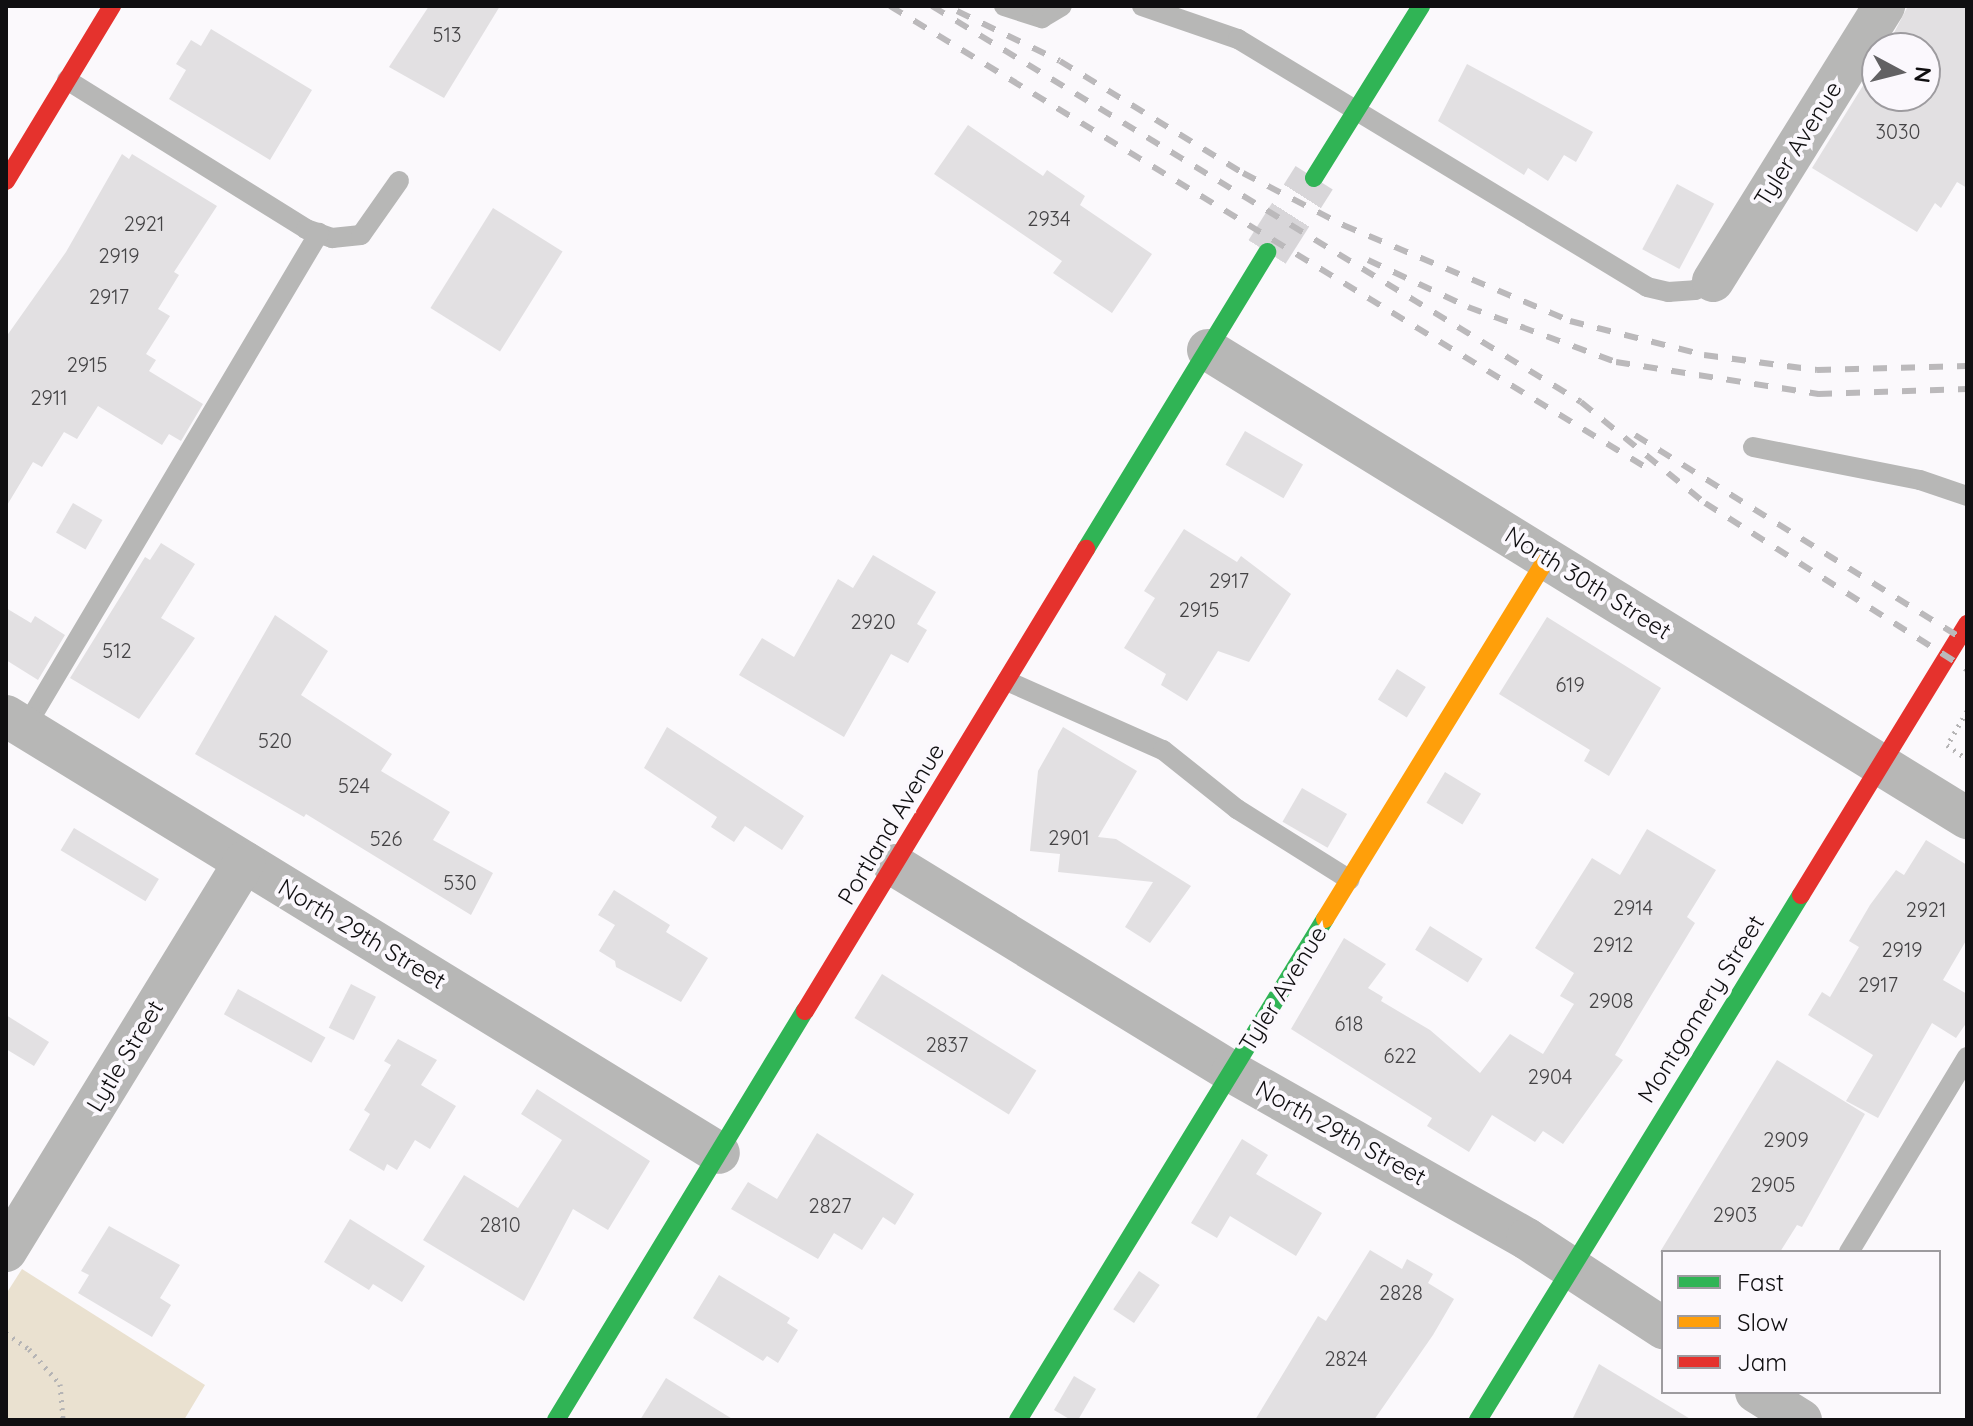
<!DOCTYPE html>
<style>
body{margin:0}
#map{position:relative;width:1973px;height:1426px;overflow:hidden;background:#fbf9fc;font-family:Quicksand,sans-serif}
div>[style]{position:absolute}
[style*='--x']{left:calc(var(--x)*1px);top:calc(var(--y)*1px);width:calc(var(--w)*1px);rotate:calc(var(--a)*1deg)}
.green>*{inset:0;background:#eae1d0}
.building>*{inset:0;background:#e2e0e2;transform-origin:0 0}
.secondary-tunnel>*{height:44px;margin-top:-22px;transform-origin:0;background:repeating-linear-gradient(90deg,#d8d6d9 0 44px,transparent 0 66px)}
.path>*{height:5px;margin-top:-2.5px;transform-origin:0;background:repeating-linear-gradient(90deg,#b5b4b5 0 2px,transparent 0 8px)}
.lane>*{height:20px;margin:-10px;padding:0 10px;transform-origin:10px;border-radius:10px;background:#b7b7b6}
.street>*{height:42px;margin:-21px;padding:0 21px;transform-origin:21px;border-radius:21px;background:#b7b7b6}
.fast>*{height:18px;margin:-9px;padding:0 9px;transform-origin:9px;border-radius:9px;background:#30b455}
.slow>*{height:18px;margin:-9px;padding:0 9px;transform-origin:9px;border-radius:9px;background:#ff9f0a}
.jam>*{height:18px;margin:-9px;padding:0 9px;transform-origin:9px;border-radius:9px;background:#e5322d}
.rail>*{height:6px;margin-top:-3px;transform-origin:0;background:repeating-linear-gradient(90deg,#bbb9bb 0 14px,transparent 0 28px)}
span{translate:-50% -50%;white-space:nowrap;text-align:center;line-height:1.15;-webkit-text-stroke:8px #fbf8fd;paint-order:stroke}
.number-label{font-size:20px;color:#444345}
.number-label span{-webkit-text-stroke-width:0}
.street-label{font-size:24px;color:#100f11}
.frame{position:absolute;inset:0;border:8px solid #100f11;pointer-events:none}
.legend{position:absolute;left:1661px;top:1250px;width:280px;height:144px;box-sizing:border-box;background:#fbf8fd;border:2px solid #9d9b9f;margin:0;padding:10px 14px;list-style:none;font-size:24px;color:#100f11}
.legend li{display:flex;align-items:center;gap:16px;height:40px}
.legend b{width:40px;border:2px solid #9d9b9f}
.north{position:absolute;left:1861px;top:32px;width:80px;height:80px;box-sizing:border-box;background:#fbf8fd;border:2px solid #9d9b9f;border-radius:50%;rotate:97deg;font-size:22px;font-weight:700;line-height:32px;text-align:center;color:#100f11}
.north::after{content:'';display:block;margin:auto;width:28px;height:36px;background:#626163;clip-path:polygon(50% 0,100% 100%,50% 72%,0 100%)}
</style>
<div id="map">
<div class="green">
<div style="clip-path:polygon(22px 1269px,205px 1385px,184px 1420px,6px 1420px,6px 1294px)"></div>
</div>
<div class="building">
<div style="clip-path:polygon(429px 6px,500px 6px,444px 98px,389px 67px)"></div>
<div style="clip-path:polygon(1908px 6px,1967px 6px,1967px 188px,1957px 182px,1941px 208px,1935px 203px,1917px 232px,1812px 168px,1877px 63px,1877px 96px,1925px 96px,1925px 48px,1886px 48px)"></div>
<div style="clip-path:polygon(211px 29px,312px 90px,270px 160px,169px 99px,186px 70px,176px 64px,191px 40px,201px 46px)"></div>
<div style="clip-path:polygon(1467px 64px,1593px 132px,1576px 162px,1564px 155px,1548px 181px,1528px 168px,1524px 175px,1438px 121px)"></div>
<div style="clip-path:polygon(968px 125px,1043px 176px,1047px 170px,1085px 196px,1080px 205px,1152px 254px,1112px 313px,1053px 273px,1062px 261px,934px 174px)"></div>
<div style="clip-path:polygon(122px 154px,129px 159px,132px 154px,217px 206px,174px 272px,179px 275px,158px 309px,170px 316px,146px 354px,156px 360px,149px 371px,203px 404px,181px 441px,169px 434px,162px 445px,98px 406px,77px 439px,64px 432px,42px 467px,33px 462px,6px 507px,6px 337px,66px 252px)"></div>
<div style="left:1677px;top:184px;width:42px;height:74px;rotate:28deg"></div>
<div style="left:493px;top:208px;width:82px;height:118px;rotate:32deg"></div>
<div style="left:1245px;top:431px;width:67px;height:39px;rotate:30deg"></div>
<div style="left:73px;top:503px;width:34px;height:34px;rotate:30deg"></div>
<div style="clip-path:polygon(1184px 529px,1237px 562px,1241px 556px,1291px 594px,1249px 662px,1218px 651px,1187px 701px,1161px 685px,1166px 674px,1124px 648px,1155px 598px,1144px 591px)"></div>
<div style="clip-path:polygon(161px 543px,195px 564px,161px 618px,195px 638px,139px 719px,70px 678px,145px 557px,150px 560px)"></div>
<div style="clip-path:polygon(873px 555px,936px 592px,917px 624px,927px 630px,908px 663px,891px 654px,844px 737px,739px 675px,762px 638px,794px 657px,838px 579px,853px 588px)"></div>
<div style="clip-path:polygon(6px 608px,31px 623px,35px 616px,65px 635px,38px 680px,6px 660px)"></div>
<div style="clip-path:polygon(275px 615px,328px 651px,301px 695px,392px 754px,381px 771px,450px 812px,433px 840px,493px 873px,471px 915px,306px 814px,304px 817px,195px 754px)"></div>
<div style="clip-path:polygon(1547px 617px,1661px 688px,1609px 776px,1584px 761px,1590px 750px,1499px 694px)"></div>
<div style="left:1397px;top:669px;width:34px;height:36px;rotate:32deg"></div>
<div style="clip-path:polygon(667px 727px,804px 816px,782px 850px,745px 826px,734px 842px,711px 827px,717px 817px,644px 768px)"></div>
<div style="clip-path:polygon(1063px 727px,1137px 771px,1098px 837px,1116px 839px,1191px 886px,1150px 943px,1125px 927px,1153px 882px,1058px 872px,1060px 854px,1030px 851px,1038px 771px)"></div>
<div style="left:1445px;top:772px;width:42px;height:36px;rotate:31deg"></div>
<div style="left:1302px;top:788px;width:52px;height:39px;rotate:30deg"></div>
<div style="left:74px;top:828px;width:99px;height:26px;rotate:31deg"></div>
<div style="clip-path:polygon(1647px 829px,1716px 870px,1687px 917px,1695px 923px,1615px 1055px,1623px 1060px,1563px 1144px,1543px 1131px,1535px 1142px,1492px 1115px,1469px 1152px,1427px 1126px,1432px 1118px,1291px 1029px,1344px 938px,1386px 964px,1368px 988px,1383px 997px,1381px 1001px,1430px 1030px,1480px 1073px,1510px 1034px,1543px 1054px,1574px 1004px,1560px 996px,1574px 973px,1535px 948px,1592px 858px,1620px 875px)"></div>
<div style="clip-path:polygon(1926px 840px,1967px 865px,1967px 939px,1943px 980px,1967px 994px,1967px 1022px,1956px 1038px,1932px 1023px,1878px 1118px,1846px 1101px,1873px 1055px,1808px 1015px,1822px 992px,1830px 997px,1859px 947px,1849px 941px,1870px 905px,1896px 870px,1904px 875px)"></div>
<div style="clip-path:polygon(614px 890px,670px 925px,666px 932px,708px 958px,681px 1002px,616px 967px,615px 961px,599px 951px,615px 925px,598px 915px)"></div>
<div style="left:1430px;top:926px;width:62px;height:28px;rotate:32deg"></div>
<div style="left:882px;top:974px;width:182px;height:52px;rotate:32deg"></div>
<div style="left:351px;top:984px;width:28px;height:49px;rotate:27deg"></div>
<div style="left:238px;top:989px;width:100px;height:29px;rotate:29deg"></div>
<div style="clip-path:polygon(6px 1015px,49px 1042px,34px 1066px,6px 1049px)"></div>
<div style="clip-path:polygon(398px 1039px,437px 1060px,421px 1085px,456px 1106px,430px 1149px,415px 1140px,397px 1170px,387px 1164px,384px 1171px,349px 1150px,370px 1114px,364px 1110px,391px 1065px,384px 1061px)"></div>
<div style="clip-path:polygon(1777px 1060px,1865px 1114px,1802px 1227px,1797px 1225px,1780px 1252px,1660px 1252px)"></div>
<div style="clip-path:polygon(537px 1089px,650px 1161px,608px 1230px,573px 1209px,524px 1301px,423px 1240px,464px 1175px,518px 1208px,562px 1140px,521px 1114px)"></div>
<div style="clip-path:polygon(817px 1133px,914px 1194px,895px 1225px,883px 1217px,862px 1250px,834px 1233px,818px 1259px,731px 1209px,748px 1182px,777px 1199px)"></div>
<div style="clip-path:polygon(1242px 1139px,1268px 1155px,1256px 1174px,1322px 1213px,1296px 1256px,1230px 1216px,1217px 1238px,1191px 1223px)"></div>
<div style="clip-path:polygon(350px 1219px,425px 1266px,402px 1302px,373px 1284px,369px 1290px,324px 1262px)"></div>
<div style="clip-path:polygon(109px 1226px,180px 1265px,160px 1298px,171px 1305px,152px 1337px,78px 1293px,89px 1275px,81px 1271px)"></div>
<div style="clip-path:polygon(1370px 1250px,1402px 1269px,1407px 1259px,1433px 1274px,1428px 1283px,1454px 1299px,1433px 1335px,1374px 1420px,1255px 1420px,1318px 1316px,1326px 1321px)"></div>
<div style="left:1139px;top:1271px;width:25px;height:46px;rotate:34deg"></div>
<div style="clip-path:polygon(719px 1275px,790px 1318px,787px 1323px,798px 1330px,778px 1363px,767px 1356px,763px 1361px,693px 1318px)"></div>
<div style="clip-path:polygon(1599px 1364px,1692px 1420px,1572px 1420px)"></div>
<div style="clip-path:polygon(1074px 1376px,1096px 1389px,1078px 1420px,1071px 1420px,1054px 1410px)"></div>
<div style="clip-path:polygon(666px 1378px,734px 1420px,640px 1420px)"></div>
</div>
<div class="secondary-tunnel">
<div style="--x:1267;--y:252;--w:88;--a:-57.6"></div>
</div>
<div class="path">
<div style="--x:1967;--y:711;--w:39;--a:120"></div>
<div style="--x:1947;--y:745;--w:24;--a:35"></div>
<div style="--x:6;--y:1333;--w:28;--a:35"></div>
<div style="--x:29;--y:1349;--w:47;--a:48.5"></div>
<div style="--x:60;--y:1384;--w:36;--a:85"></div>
</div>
<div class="lane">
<div style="--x:1004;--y:6;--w:40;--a:18"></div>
<div style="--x:1042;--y:18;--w:23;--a:-31"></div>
<div style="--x:1142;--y:6;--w:102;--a:19"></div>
<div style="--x:1238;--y:39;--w:478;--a:31.2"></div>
<div style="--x:1647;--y:287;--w:22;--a:13"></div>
<div style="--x:1668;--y:292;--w:27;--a:-4"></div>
<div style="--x:1695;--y:290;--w:20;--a:-27"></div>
<div style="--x:67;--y:80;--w:282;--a:31.9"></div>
<div style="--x:306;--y:229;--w:28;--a:19"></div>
<div style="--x:332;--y:238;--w:29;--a:-6"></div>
<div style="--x:361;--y:235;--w:66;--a:-54.9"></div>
<div style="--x:1753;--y:447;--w:170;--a:11.2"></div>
<div style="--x:1920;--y:480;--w:50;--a:18.8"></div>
<div style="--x:1007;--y:681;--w:171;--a:23.9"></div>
<div style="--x:1163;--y:750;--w:95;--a:38.6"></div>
<div style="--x:1237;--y:809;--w:133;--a:32.1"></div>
<div style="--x:25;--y:728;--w:576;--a:-59.29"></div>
<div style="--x:1849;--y:1252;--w:228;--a:-58.8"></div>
</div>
<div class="street">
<div style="--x:1713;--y:281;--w:324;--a:-58.1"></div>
<div style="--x:1208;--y:350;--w:892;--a:31.66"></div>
<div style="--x:6;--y:716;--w:836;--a:31.5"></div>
<div style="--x:894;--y:865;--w:396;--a:31.5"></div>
<div style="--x:1232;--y:1072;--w:339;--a:29.5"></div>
<div style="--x:1527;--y:1239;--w:163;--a:33.2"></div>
<div style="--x:6;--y:1251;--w:456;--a:-58.5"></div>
<div style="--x:1756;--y:1392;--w:53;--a:31.9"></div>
</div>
<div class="fast">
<div style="--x:1314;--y:178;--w:203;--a:-58.1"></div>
<div style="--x:1086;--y:549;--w:348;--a:-58.6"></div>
<div style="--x:556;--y:1420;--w:479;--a:-58.7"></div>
<div style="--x:1018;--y:1420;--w:588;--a:-58.5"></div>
<div style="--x:1478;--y:1420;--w:616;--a:-58.4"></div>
</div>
<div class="slow">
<div style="--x:1325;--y:919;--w:424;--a:-58.4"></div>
</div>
<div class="jam">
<div style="--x:6;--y:181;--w:205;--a:-58.8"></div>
<div style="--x:1801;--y:895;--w:318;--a:-58.5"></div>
<div style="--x:805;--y:1011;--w:541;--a:-58.69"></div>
</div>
<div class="rail">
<div style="--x:890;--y:6;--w:887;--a:31.4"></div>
<div style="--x:932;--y:6;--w:760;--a:31.39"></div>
<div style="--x:1581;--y:402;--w:160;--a:39.2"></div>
<div style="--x:1705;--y:503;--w:310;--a:32.4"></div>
<div style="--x:957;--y:11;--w:114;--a:25.9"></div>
<div style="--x:1060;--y:61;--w:215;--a:31.5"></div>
<div style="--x:1243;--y:173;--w:113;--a:27.5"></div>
<div style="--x:1343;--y:225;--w:246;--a:22.9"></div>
<div style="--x:1570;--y:321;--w:138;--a:14.2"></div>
<div style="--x:1704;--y:355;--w:114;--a:7.6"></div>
<div style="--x:1817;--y:370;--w:150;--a:-1.5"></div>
<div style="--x:1368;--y:260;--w:110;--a:25.2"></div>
<div style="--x:1468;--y:307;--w:158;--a:20.4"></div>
<div style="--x:1616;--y:362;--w:205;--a:9"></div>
<div style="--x:1818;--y:394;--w:149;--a:-1.9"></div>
<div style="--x:1635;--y:435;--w:391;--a:31.9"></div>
</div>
<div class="number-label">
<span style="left:447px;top:34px">513</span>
<span style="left:1898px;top:131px">3030</span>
<span style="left:1049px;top:218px">2934</span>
<span style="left:144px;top:223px">2921</span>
<span style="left:119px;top:255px">2919</span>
<span style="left:109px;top:296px">2917</span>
<span style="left:87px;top:364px">2915</span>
<span style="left:49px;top:397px">2911</span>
<span style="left:1229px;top:580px">2917</span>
<span style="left:1199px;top:609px">2915</span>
<span style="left:873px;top:621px">2920</span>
<span style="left:117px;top:650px">512</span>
<span style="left:1570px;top:684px">619</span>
<span style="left:275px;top:740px">520</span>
<span style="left:354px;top:785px">524</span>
<span style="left:1069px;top:837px">2901</span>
<span style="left:386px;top:838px">526</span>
<span style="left:460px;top:882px">530</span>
<span style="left:1633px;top:907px">2914</span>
<span style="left:1926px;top:909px">2921</span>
<span style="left:1613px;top:944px">2912</span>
<span style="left:1902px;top:949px">2919</span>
<span style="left:1878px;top:984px">2917</span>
<span style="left:1611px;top:1000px">2908</span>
<span style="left:1349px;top:1023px">618</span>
<span style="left:947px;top:1044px">2837</span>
<span style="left:1400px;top:1055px">622</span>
<span style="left:1550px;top:1076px">2904</span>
<span style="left:1786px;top:1139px">2909</span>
<span style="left:1773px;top:1184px">2905</span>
<span style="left:830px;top:1205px">2827</span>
<span style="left:1735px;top:1214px">2903</span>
<span style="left:500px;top:1224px">2810</span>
<span style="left:1401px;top:1292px">2828</span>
<span style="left:1346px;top:1358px">2824</span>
</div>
<div class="street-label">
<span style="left:1798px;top:144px;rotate:-58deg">Tyler Avenue</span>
<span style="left:1588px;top:583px;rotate:32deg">North 30th Street</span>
<span style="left:891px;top:824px;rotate:-59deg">Portland Avenue</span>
<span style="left:362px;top:934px;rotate:31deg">North 29th Street</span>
<span style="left:1283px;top:989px;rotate:-58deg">Tyler Avenue</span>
<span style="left:1701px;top:1009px;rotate:-58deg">Montgomery Street</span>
<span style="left:125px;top:1056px;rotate:-59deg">Lytle Street</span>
<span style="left:1341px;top:1133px;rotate:29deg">North 29th Street</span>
</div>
<div class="frame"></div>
<ul class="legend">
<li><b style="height:10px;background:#30b455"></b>Fast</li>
<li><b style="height:10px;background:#ff9f0a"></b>Slow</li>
<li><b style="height:10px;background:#e5322d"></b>Jam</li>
</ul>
<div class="north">N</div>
</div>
